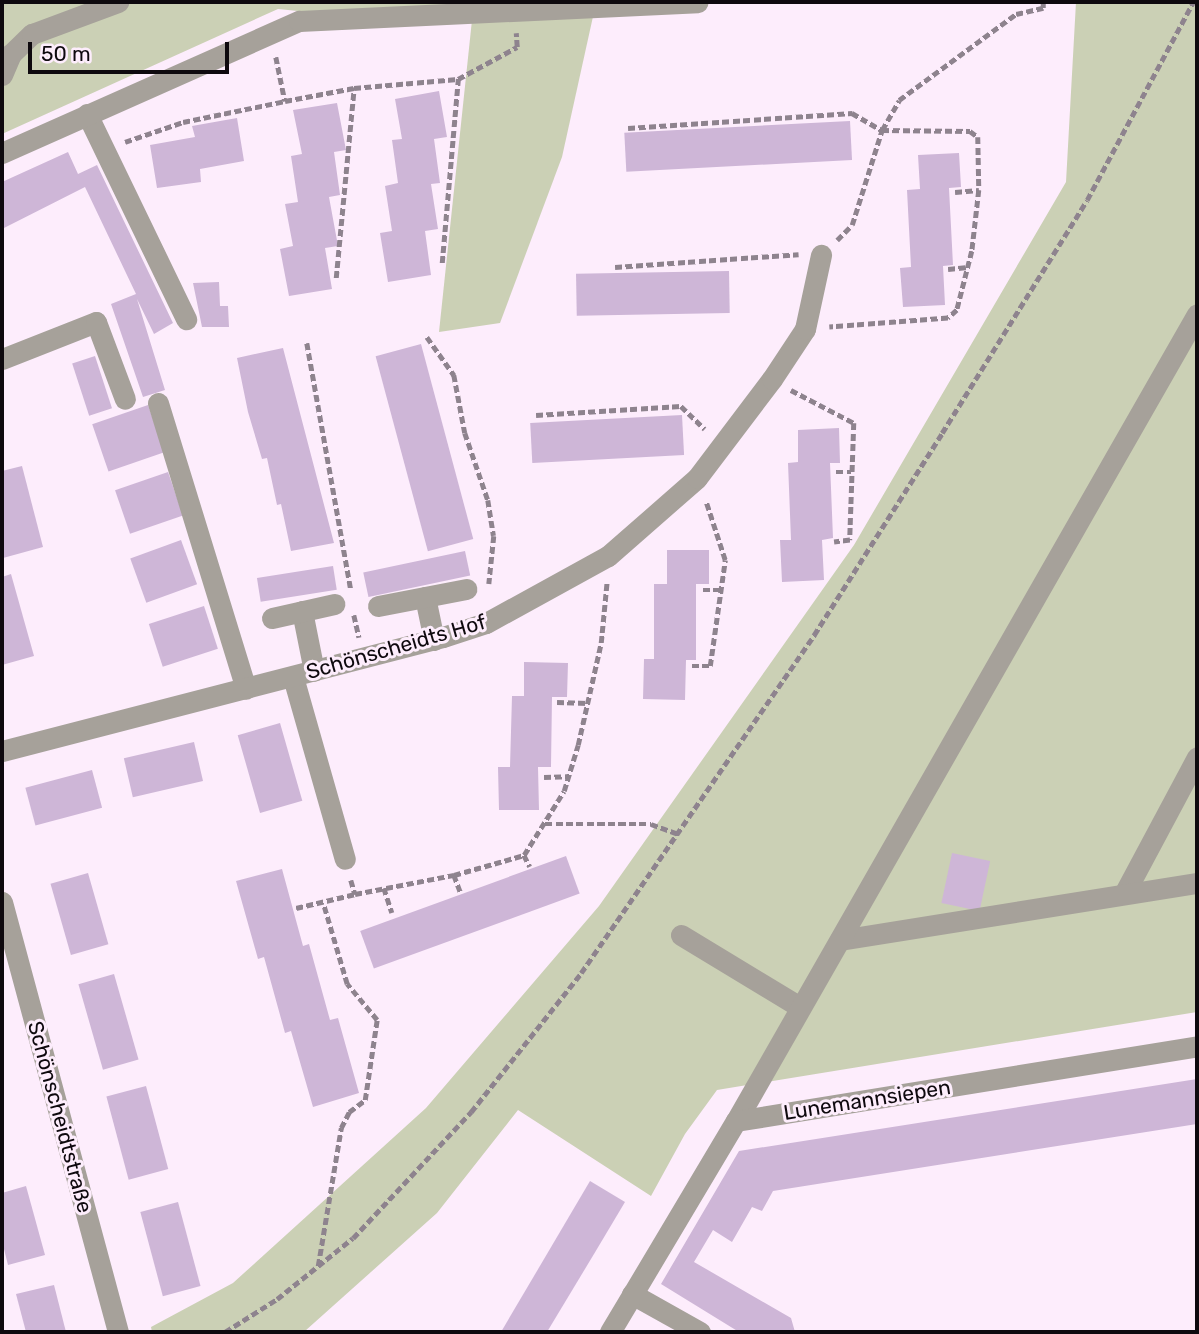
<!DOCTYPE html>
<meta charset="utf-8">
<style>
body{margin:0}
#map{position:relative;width:1199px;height:1334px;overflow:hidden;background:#fdedfc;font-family:Rubik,sans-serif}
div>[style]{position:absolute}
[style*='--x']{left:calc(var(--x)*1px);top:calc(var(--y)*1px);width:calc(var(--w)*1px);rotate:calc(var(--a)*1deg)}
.green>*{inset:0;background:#cbd0b5}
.building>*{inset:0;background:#ceb6d7;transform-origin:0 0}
.path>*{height:4.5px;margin-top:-2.25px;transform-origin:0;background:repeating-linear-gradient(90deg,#8e838e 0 7px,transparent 0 10.5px)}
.minor>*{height:21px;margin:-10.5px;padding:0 10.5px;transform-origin:10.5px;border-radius:10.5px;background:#a6a19a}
span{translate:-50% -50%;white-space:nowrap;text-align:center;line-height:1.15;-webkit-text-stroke:6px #fdedfc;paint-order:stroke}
.street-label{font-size:21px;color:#0e090e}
.frame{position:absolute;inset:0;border:4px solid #0e090e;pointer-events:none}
.scale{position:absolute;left:28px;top:42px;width:201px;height:32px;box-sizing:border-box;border:4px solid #0e090e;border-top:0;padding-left:9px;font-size:21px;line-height:24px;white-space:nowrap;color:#0e090e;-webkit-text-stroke:5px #fdedfc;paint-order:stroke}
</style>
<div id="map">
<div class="green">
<div style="clip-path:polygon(2px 2px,617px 2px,308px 12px,278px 9px,2px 134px)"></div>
<div style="clip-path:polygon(1076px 2px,1197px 2px,1197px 1012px,717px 1090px,685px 1134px,651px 1196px,518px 1110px,437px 1213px,305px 1331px,152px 1332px,151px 1327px,233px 1283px,426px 1108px,599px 906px,854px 545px,1066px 182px)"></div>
<div style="clip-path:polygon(594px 12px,562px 157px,500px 323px,439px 332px,472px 20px)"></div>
</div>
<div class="building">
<div style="clip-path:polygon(439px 91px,447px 137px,434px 139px,440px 183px,431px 184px,438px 229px,425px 231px,431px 275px,388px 282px,380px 233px,392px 231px,385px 186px,398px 183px,392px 140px,402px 139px,395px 99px)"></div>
<div style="clip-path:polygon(337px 103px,346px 150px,334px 152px,340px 195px,329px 197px,338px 246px,325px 248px,332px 289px,289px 296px,280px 249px,293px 246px,285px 204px,298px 202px,291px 156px,302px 154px,293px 110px)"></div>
<div style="clip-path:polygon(237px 118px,244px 161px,200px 169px,201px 182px,157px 188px,150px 145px,195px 137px,192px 126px)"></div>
<div style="left:850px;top:121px;width:39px;height:226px;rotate:87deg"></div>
<div style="clip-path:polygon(68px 152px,78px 174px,97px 165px,173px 323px,154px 334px,137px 299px,165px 390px,143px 397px,111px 304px,136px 294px,85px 187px,2px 229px,2px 182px)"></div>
<div style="clip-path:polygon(959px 153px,961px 187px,949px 188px,953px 265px,943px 266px,945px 305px,903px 307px,900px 268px,911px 267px,907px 190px,920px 189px,918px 155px)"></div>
<div style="left:729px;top:271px;width:42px;height:153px;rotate:89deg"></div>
<div style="clip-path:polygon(219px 282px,220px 306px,228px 306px,229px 327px,202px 327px,193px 283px)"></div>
<div style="left:421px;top:344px;width:202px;height:47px;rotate:75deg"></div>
<div style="clip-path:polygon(283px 348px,334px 543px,291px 551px,281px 504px,277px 505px,267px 458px,262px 459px,248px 412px,237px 358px)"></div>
<div style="left:95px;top:356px;width:55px;height:24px;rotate:72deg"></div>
<div style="left:148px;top:405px;width:50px;height:59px;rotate:71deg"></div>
<div style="left:682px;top:415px;width:40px;height:152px;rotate:87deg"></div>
<div style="clip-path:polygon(839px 428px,840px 463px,830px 463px,833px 538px,822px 540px,824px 580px,782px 582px,780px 540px,791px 540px,788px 463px,798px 462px,798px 430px)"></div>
<div style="clip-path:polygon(22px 466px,43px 547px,3px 558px,2px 471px)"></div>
<div style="left:168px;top:472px;width:46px;height:56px;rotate:71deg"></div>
<div style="left:181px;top:540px;width:47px;height:54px;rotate:70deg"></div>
<div style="clip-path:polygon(667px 550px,709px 550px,709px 584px,696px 584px,696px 660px,686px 660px,685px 700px,643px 699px,644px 659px,654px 659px,654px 584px,667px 584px)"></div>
<div style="left:465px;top:551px;width:25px;height:104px;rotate:78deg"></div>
<div style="left:333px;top:566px;width:24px;height:77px;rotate:81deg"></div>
<div style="clip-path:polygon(11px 574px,34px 656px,2px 665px,2px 577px)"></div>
<div style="left:204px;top:606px;width:45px;height:58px;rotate:72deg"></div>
<div style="clip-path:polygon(524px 662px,568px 663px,567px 697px,552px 697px,551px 767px,538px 767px,539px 810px,499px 810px,498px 767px,510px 767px,512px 696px,524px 696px)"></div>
<div style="left:280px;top:723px;width:81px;height:44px;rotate:74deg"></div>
<div style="left:194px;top:742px;width:40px;height:72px;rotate:77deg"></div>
<div style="left:92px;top:770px;width:39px;height:69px;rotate:75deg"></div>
<div style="left:952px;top:853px;width:39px;height:51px;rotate:12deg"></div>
<div style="left:566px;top:856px;width:40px;height:219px;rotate:70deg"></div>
<div style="clip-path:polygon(282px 869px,303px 946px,309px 944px,330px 1020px,338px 1018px,359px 1093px,313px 1107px,291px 1031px,285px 1033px,264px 957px,258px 959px,236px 881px)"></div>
<div style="left:88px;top:873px;width:74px;height:39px;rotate:74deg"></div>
<div style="left:114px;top:974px;width:89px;height:37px;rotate:74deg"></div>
<div style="clip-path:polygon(1197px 1079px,1197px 1124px,773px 1191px,762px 1211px,752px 1207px,732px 1242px,713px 1230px,694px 1262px,791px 1318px,795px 1332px,739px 1332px,661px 1284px,739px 1151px)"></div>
<div style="left:146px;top:1086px;width:86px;height:41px;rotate:75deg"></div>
<div style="clip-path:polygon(590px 1181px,625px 1202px,594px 1254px,547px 1332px,501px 1332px)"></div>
<div style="clip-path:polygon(26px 1186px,45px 1255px,8px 1265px,2px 1241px,2px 1193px)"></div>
<div style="left:178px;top:1202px;width:87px;height:39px;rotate:75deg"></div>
<div style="clip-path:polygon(54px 1285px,66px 1332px,26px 1332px,16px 1294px)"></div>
</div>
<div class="path">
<div style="--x:276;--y:57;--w:45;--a:78.4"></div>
<div style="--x:628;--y:128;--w:225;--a:-3.8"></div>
<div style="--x:852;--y:113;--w:34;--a:30"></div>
<div style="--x:882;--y:130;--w:88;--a:0.7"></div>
<div style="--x:970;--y:131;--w:10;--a:37"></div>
<div style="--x:978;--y:137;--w:53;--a:88.9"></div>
<div style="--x:979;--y:190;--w:61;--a:96.5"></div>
<div style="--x:972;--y:251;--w:61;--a:104.3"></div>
<div style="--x:957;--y:310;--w:12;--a:138"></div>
<div style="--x:948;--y:318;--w:119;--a:175.7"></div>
<div style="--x:125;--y:142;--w:61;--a:-19"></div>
<div style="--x:183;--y:122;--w:104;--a:-11.6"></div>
<div style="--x:285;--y:101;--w:70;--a:-10.7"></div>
<div style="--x:354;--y:88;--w:104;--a:-4.9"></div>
<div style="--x:458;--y:79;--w:67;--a:-28.5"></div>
<div style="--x:517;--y:47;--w:14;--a:-94"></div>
<div style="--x:955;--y:192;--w:24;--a:-5"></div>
<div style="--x:837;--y:240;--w:21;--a:-45"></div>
<div style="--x:852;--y:225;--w:100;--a:-72.5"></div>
<div style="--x:882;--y:130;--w:34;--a:-60"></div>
<div style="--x:899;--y:100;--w:145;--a:-36.3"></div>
<div style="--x:1016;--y:14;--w:28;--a:-13"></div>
<div style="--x:1043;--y:8;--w:6;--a:-90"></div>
<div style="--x:442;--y:263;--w:185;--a:-85"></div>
<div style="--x:615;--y:267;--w:184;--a:-4"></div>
<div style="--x:948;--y:269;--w:20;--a:-6"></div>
<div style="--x:336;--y:278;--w:191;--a:-84.6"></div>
<div style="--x:427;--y:337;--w:47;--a:54.6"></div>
<div style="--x:454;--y:375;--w:59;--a:79.3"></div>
<div style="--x:465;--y:433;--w:71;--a:71.1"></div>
<div style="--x:488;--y:500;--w:36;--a:81"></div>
<div style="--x:494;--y:536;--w:48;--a:95.9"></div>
<div style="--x:307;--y:343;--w:250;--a:79.9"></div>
<div style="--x:791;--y:390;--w:71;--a:27.6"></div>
<div style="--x:854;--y:423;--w:117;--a:92"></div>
<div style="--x:850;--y:540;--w:16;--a:173"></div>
<div style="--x:536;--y:415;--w:145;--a:-3.6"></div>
<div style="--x:681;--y:406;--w:33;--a:44"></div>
<div style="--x:836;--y:472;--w:15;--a:0"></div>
<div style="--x:703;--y:590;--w:17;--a:0"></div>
<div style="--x:354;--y:615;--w:23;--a:77"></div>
<div style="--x:692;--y:666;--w:18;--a:0"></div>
<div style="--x:710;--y:666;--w:107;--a:-81.9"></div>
<div style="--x:725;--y:560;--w:61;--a:-108.1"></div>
<div style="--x:557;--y:702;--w:31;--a:2"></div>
<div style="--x:544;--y:777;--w:24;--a:-2"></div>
<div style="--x:545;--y:824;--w:106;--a:0"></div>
<div style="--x:651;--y:824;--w:29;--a:20"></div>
<div style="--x:524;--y:855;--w:13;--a:63"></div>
<div style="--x:454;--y:875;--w:19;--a:69"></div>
<div style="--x:351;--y:880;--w:15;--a:74"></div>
<div style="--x:355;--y:894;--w:101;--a:-10.9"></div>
<div style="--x:454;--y:875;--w:73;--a:-15.9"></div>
<div style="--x:524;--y:855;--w:75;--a:-58"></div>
<div style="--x:564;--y:791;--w:48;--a:-73.1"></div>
<div style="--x:578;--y:745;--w:105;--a:-77.3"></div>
<div style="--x:601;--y:643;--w:62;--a:-84.5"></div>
<div style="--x:384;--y:888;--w:26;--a:72"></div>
<div style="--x:296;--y:908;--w:61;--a:-13.3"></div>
<div style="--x:318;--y:1266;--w:140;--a:-80.5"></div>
<div style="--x:341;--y:1128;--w:18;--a:-63"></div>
<div style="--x:349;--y:1112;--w:20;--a:-37"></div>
<div style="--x:365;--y:1100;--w:81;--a:-81.5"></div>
<div style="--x:377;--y:1020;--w:47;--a:-129.8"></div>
<div style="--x:347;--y:984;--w:84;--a:-106.5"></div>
<div style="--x:225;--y:1332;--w:62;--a:-32.4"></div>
<div style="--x:277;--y:1299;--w:97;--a:-38.8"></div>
<div style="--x:353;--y:1238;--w:173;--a:-46.9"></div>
<div style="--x:471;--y:1112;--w:177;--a:-51.6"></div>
<div style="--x:581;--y:973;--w:411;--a:-55.4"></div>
<div style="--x:814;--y:635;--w:239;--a:-57.6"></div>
<div style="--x:942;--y:433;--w:274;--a:-58.1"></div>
<div style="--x:1087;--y:200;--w:225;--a:-61.8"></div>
</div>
<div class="minor">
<div style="--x:2;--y:75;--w:23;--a:-67"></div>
<div style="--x:11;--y:54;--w:29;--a:-44"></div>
<div style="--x:32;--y:34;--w:92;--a:-20.4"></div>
<div style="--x:87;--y:114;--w:228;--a:64.2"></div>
<div style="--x:2;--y:153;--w:325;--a:-24"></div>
<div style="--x:299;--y:21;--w:399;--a:-2.7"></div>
<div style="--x:2;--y:359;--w:101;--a:-21.5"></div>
<div style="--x:96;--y:322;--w:82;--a:69.4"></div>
<div style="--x:158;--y:403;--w:299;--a:72.9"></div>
<div style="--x:425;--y:597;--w:44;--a:78.2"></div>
<div style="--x:378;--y:606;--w:90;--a:-10.9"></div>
<div style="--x:302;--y:611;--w:61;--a:78.7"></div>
<div style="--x:272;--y:618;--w:64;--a:-12.7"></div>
<div style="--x:293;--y:677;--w:189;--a:74.1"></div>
<div style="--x:2;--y:751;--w:455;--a:-14.5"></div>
<div style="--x:443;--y:637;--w:45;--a:-18"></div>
<div style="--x:486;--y:623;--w:139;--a:-28.8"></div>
<div style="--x:608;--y:556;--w:118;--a:-41.2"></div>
<div style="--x:697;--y:478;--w:124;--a:-52.9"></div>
<div style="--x:772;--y:379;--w:60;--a:-56.6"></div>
<div style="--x:805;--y:329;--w:76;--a:-77.8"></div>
<div style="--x:1124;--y:894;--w:155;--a:-61.9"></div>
<div style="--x:2;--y:902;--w:445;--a:74.9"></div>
<div style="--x:681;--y:935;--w:139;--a:31.2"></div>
<div style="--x:840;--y:940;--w:362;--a:-9.1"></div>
<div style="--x:736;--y:1121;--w:929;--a:-60.26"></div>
<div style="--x:632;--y:1294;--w:78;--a:29.2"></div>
<div style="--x:610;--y:1332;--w:246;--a:-59.2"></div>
<div style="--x:736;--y:1121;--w:467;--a:-9.2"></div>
</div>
<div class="street-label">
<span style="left:396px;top:647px;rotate:-16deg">Schönscheidts Hof</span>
<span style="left:867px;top:1100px;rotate:-9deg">Lunemannsiepen</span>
<span style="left:60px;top:1117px;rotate:75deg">Schönscheidtstraße</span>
</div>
<div class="frame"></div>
<div class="scale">50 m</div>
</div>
